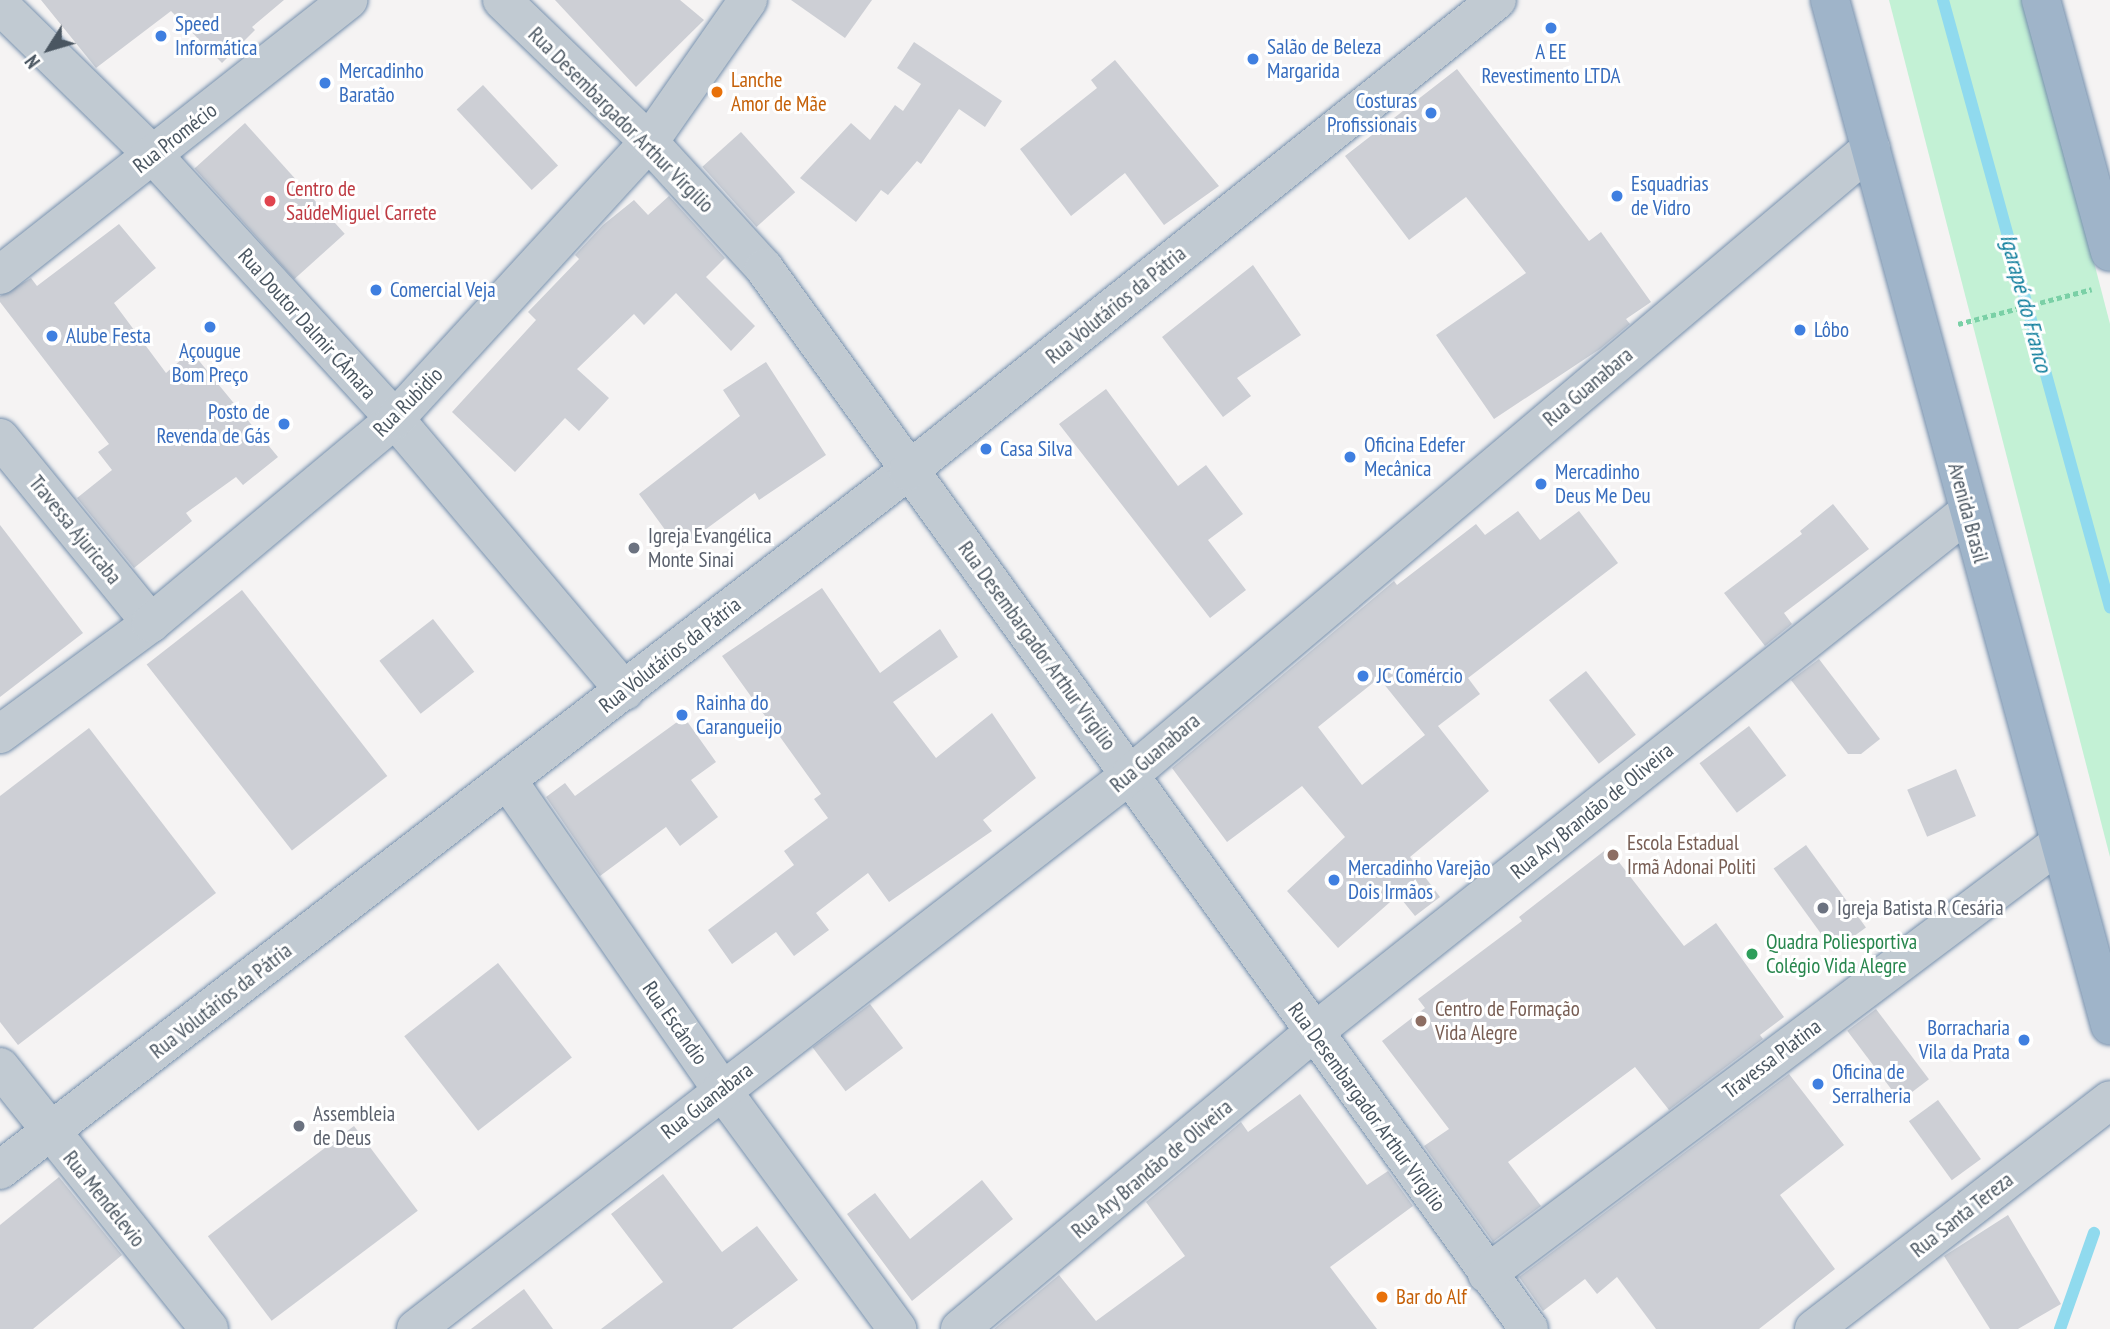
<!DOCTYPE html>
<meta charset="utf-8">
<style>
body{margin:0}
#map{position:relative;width:2110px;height:1329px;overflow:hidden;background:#f5f3f3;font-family:"PT Sans Narrow",sans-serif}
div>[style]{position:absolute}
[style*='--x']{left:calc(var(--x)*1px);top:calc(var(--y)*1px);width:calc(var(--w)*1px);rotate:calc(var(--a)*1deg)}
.green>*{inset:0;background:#c3f1d5}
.stream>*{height:12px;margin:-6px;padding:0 6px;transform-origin:6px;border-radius:6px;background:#90daee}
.building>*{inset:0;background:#cdcfd5;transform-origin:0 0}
.path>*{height:4.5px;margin-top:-2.25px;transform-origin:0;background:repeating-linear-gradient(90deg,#7ad0a6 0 5px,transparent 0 8.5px)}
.roads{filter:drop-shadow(0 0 2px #7690ad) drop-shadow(0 0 2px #7690ad)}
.minor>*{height:38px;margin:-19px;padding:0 19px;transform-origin:19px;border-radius:19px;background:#c1cad2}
.tertiary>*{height:38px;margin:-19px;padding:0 19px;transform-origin:19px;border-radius:19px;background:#c1cad2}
.trunk>*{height:38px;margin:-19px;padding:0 19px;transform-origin:19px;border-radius:19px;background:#9fb4c9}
.dots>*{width:19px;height:19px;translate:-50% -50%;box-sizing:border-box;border:4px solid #fff;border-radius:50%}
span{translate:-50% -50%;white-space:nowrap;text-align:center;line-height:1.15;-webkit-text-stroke:6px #fff;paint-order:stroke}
.shop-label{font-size:21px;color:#366cbe}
.left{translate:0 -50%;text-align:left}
.right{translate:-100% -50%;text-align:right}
.food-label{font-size:21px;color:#c56008}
.street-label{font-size:21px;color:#4a5661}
.health-label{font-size:21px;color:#be3a42}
.worship-label{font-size:21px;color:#5b616d}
.education-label{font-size:21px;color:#785e54}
.leisure-label{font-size:21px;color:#27864d}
.water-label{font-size:23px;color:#0c7c9b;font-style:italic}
.north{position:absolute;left:14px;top:14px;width:70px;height:70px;-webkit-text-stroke:5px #fff;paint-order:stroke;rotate:233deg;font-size:19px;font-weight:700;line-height:28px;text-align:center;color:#4a5661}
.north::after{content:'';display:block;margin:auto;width:24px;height:32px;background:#4a5661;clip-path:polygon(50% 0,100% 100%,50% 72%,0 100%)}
</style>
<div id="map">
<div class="green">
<div style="clip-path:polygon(1889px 0,2026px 0,2110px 324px,2110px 857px)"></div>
</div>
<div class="stream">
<div style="--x:1943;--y:0;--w:630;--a:74.62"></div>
<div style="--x:2060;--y:1329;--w:102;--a:-70.5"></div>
</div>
<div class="building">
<div style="clip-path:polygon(41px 0,284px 0,252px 27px,255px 30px,222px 63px,171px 11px,96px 68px)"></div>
<div style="clip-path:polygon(555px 0,680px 0,704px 20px,636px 87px)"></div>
<div style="clip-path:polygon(791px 0,872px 0,845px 38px)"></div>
<div style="clip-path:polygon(914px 42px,1002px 101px,985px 127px,959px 109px,921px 164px,917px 161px,888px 195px,881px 190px,856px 222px,800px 178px,851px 123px,870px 140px,895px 105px,903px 111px,921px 84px,897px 68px)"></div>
<div style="clip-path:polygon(1115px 60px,1219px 186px,1164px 225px,1125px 173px,1071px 216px,1020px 149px,1097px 88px,1091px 80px)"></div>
<div style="clip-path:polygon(1457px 69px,1589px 241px,1601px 232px,1651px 302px,1626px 319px,1630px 324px,1600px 349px,1494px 419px,1436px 335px,1526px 273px,1466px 197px,1409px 240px,1345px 156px)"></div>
<div style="left:483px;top:85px;width:110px;height:36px;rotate:47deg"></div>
<div style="left:245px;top:123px;width:149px;height:68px;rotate:48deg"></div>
<div style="left:741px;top:132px;width:81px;height:52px;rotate:48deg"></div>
<div style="clip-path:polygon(669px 196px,725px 258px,706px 277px,755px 326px,731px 351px,676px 293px,644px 325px,634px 314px,577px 369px,609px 398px,579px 431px,565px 418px,515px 472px,452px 412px,536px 320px,528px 312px,579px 259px,575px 255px,603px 225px,634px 200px,648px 215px)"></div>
<div style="clip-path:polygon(119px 224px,156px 268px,114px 303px,166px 373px,191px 351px,278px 457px,243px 485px,236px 477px,186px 513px,192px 521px,134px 568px,77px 498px,112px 470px,98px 452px,109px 444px,0 302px,0 296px,31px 278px,37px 286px)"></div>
<div style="clip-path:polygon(1253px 265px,1301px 335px,1237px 378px,1251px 396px,1223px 417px,1162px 337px)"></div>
<div style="clip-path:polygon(766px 362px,826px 455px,759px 500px,755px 493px,679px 549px,639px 494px,740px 416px,723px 390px)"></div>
<div style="clip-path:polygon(1106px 389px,1178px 486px,1206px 465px,1243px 514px,1208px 540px,1246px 590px,1210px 618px,1059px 424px)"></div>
<div style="clip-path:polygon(1833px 504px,1869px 549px,1784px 613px,1792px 624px,1765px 646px,1724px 593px,1802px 534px,1800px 531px)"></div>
<div style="clip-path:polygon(evenodd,1518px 511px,1540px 540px,1579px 511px,1618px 563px,1468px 678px,1480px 694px,1438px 726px,1489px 791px,1410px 857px,1440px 897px,1415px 916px,1398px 895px,1338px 948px,1287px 891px,1345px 837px,1302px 786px,1227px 842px,1172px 768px,1394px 581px,1397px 585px,1476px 524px,1485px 535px,1518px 511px,1379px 678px,1425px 735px,1362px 785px,1318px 727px,1379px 678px)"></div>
<div style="clip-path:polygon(0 525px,83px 633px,0 697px)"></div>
<div style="clip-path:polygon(822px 588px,880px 673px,940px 629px,958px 657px,893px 702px,936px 758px,992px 713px,1036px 778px,983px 820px,992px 831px,889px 902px,868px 873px,816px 913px,829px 930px,794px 956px,776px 932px,732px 964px,708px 930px,794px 865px,784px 851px,828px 818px,814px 799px,821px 794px,722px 656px)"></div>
<div style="left:242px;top:590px;width:236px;height:121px;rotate:52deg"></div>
<div style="left:433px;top:619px;width:67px;height:68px;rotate:52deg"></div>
<div style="clip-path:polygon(1819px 659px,1880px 739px,1861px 754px,1848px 754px,1791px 680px)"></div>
<div style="left:1586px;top:671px;width:81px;height:47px;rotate:52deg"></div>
<div style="clip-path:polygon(684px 717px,716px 762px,691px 780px,718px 817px,680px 846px,666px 827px,600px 876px,546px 797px,565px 783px,575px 796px)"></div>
<div style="left:1749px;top:726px;width:62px;height:62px;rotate:53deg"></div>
<div style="clip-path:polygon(89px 728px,216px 893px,18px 1045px,0 1022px,0 796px)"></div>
<div style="left:1956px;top:769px;width:51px;height:53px;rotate:67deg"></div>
<div style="left:1806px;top:845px;width:102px;height:40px;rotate:54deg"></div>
<div style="clip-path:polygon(1608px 848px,1684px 946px,1716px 923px,1784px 1017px,1760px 1035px,1763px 1039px,1669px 1110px,1635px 1067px,1508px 1162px,1541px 1206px,1493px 1242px,1424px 1146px,1449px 1129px,1382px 1041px,1425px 1008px,1418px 999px,1522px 921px,1519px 917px)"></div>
<div style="left:498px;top:963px;width:120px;height:119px;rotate:52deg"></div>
<div style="left:870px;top:1004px;width:55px;height:72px;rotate:53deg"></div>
<div style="left:1876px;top:1009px;width:88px;height:36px;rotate:53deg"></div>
<div style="clip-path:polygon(1789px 1074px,1844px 1145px,1780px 1195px,1835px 1269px,1759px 1329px,1656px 1329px,1617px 1277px,1597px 1294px,1585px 1279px,1543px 1311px,1519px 1277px)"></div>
<div style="clip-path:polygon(1300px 1094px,1367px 1185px,1388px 1171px,1413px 1206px,1330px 1267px,1377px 1329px,994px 1329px,1059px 1275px,1096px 1321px,1185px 1256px,1146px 1202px,1241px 1122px,1248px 1132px)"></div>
<div style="left:1938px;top:1100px;width:73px;height:36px;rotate:54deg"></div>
<div style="left:354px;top:1126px;width:106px;height:183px;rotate:53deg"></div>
<div style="clip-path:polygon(663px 1174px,722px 1252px,757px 1226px,798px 1280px,732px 1329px,601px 1329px,663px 1282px,611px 1214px)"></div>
<div style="clip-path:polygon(59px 1177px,122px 1255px,33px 1329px,0 1329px,0 1225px)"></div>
<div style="clip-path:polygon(982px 1180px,1013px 1219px,912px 1301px,847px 1214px,875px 1193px,910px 1239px)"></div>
<div style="clip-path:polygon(2008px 1215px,2061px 1304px,2018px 1329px,1990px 1329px,1944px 1256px)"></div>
<div style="clip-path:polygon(524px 1289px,553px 1329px,471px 1329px)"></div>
</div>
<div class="path">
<div style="--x:1958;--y:324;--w:138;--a:-14.6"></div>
</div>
<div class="roads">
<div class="minor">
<div style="--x:502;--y:0;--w:204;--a:44"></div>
<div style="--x:649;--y:142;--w:171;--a:47.6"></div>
<div style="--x:764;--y:268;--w:1308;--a:54.21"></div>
<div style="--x:0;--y:5;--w:214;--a:44.4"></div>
<div style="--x:153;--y:155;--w:358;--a:47.5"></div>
<div style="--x:395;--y:419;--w:356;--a:49.8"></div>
<div style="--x:0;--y:275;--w:444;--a:-38.3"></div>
<div style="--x:0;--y:438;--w:239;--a:50.8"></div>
<div style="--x:0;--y:734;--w:187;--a:-36.3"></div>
<div style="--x:151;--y:623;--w:318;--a:-39.9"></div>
<div style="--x:395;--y:419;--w:376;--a:-47.5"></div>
<div style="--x:649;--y:142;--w:173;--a:-55.1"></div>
<div style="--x:508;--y:781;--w:374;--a:55.3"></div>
<div style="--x:721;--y:1089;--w:298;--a:53.7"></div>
<div style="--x:0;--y:1067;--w:335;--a:51.4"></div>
<div style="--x:1487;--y:1274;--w:713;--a:-36.97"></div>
<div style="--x:416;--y:1329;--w:905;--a:-37.82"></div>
<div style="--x:1131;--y:774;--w:969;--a:-40.23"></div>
<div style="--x:960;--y:1329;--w:461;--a:-40"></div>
<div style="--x:1313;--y:1033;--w:837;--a:-38.5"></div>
<div style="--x:1814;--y:1329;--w:374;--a:-37.7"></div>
</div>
<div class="tertiary">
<div style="--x:0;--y:1170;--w:1146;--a:-37.59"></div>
<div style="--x:908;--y:471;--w:754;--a:-38.65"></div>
</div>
<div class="trunk">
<div style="--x:1830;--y:0;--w:1063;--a:74.72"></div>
<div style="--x:2041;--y:0;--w:261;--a:74.7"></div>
</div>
</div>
<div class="dots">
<div style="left:1551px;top:28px;background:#3f7fe0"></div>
<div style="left:161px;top:36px;background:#3f7fe0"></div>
<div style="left:1253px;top:59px;background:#3f7fe0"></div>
<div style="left:325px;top:83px;background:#3f7fe0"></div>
<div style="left:717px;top:92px;background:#e8710a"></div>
<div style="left:1431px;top:113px;background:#3f7fe0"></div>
<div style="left:1617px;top:196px;background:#3f7fe0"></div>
<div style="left:270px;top:201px;background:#e0444e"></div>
<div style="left:376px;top:290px;background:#3f7fe0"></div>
<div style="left:210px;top:327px;background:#3f7fe0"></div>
<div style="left:1800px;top:330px;background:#3f7fe0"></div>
<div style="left:52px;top:336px;background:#3f7fe0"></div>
<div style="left:284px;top:424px;background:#3f7fe0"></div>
<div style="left:986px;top:449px;background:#3f7fe0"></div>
<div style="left:1350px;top:457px;background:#3f7fe0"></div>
<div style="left:1541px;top:484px;background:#3f7fe0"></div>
<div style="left:634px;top:548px;background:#6b7280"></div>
<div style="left:1363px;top:676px;background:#3f7fe0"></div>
<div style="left:682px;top:715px;background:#3f7fe0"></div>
<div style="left:1613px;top:855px;background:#8d6e63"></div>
<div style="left:1334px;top:880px;background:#3f7fe0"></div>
<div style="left:1823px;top:908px;background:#6b7280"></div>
<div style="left:1752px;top:954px;background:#2e9e5b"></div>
<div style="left:1421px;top:1021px;background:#8d6e63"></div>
<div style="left:2024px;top:1040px;background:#3f7fe0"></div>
<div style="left:1818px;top:1084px;background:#3f7fe0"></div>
<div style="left:299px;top:1126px;background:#6b7280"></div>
<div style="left:1382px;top:1297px;background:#e8710a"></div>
</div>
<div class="shop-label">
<span class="left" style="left:175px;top:36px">Speed<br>Informática</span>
<span class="left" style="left:1267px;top:59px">Salão de Beleza<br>Margarida</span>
<span style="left:1551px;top:64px">A EE<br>Revestimento LTDA</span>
<span class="left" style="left:339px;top:83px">Mercadinho<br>Baratão</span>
<span class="right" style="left:1417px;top:113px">Costuras<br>Profissionais</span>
<span class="left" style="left:1631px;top:196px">Esquadrias<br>de Vidro</span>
<span class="left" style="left:390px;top:290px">Comercial Veja</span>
<span class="left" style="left:1814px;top:330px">Lôbo</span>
<span class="left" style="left:66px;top:336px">Alube Festa</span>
<span style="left:210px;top:363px">Açougue<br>Bom Preço</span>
<span class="right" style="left:270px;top:424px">Posto de<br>Revenda de Gás</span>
<span class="left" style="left:1364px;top:457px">Oficina Edefer<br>Mecânica</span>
<span class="left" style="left:1000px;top:449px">Casa Silva</span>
<span class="left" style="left:1555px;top:484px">Mercadinho<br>Deus Me Deu</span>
<span class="left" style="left:1377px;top:676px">JC Comércio</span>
<span class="left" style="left:696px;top:715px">Rainha do<br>Carangueijo</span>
<span class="left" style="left:1348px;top:880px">Mercadinho Varejão<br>Dois Irmãos</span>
<span class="right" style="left:2010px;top:1040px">Borracharia<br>Vila da Prata</span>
<span class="left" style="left:1832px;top:1084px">Oficina de<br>Serralheria</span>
</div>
<div class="food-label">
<span class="left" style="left:731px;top:92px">Lanche<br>Amor de Mãe</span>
<span class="left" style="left:1396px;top:1297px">Bar do Alf</span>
</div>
<div class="street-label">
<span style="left:621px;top:120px;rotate:45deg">Rua Desembargador Arthur Virgílio</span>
<span style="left:175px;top:138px;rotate:-38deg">Rua Promécio</span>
<span style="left:1116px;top:305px;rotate:-39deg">Rua Volutários da Pátria</span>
<span style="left:307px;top:324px;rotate:48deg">Rua Doutor Dalmir CÂmara</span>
<span style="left:1588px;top:387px;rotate:-40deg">Rua Guanabara</span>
<span style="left:408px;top:402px;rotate:-45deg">Rua Rubidio</span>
<span style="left:1968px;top:513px;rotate:75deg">Avenida Brasil</span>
<span style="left:75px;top:530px;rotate:51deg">Travessa Ajuricaba</span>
<span style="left:1037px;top:646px;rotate:54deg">Rua Desembargador Arthur Virgílio</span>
<span style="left:670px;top:655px;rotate:-38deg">Rua Volutários da Pátria</span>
<span style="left:1155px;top:753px;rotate:-40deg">Rua Guanabara</span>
<span style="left:1592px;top:811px;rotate:-39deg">Rua Ary Brandão de Oliveira</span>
<span style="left:221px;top:1001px;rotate:-38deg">Rua Volutários da Pátria</span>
<span style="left:675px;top:1023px;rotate:55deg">Rua Escândio</span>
<span style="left:1772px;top:1059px;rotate:-37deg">Travessa Platina</span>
<span style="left:707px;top:1101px;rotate:-38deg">Rua Guanabara</span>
<span style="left:1367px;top:1107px;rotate:54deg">Rua Desembargador Arthur Virgílio</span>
<span style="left:1152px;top:1169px;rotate:-40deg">Rua Ary Brandão de Oliveira</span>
<span style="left:104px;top:1199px;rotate:51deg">Rua Mendelevio</span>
<span style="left:1962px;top:1215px;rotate:-38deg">Rua Santa Tereza</span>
</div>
<div class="health-label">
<span class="left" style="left:286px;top:201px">Centro de<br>SaúdeMiguel Carrete</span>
</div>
<div class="worship-label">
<span class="left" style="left:648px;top:548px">Igreja Evangélica<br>Monte Sinai</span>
<span class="left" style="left:1837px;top:908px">Igreja Batista R Cesária</span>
<span class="left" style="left:313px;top:1126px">Assembleia<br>de Deus</span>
</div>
<div class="education-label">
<span class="left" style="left:1627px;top:855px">Escola Estadual<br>Irmã Adonai Politi</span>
<span class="left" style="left:1435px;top:1021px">Centro de Formação<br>Vida Alegre</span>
</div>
<div class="leisure-label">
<span class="left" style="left:1766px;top:954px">Quadra Poliesportiva<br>Colégio Vida Alegre</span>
</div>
<div class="water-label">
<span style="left:2026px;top:303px;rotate:75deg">Igarapé do Franco</span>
</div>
<div class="north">N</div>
</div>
